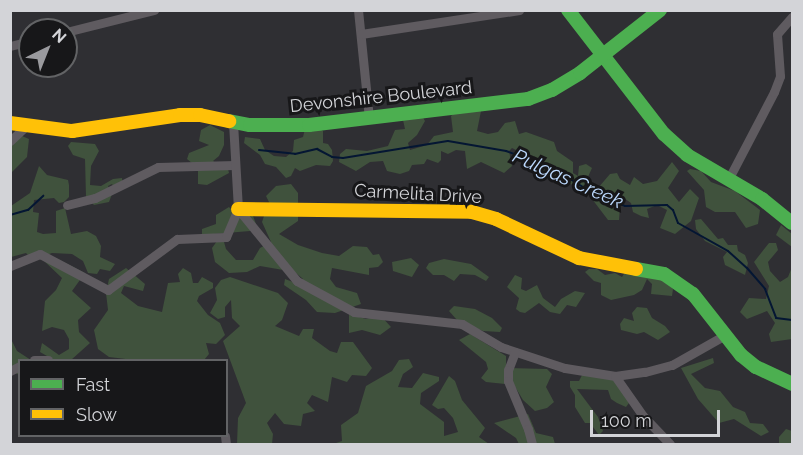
<!DOCTYPE html>
<style>
body{margin:0}
#map{position:relative;width:803px;height:455px;overflow:hidden;background:#2f2f33;font-family:Raleway,sans-serif}
div>[style]{position:absolute}
[style*='--x']{left:calc(var(--x)*1px);top:calc(var(--y)*1px);width:calc(var(--w)*1px);rotate:calc(var(--a)*1deg)}
.green>*{inset:0;background:#40523d}
.stream>*{height:2px;margin:-1px;padding:0 1px;transform-origin:1px;border-radius:1px;background:#041633}
.street>*{height:9px;margin:-4.5px;padding:0 4.5px;transform-origin:4.5px;border-radius:4.5px;background:#5f5b60}
.fast>*{height:14px;margin:-7px;padding:0 7px;transform-origin:7px;border-radius:7px;background:#4caf50}
.slow>*{height:14px;margin:-7px;padding:0 7px;transform-origin:7px;border-radius:7px;background:#ffc107}
span{translate:-50% -50%;white-space:nowrap;text-align:center;line-height:1.15;-webkit-text-stroke:6px #171719;paint-order:stroke}
.street-label{font-size:18px;color:#d3d4d8}
.water-label{font-size:20px;color:#bcd9fe;font-style:italic}
.frame{position:absolute;inset:0;border:12px solid #d3d4d8;pointer-events:none}
.legend{position:absolute;left:18px;top:359px;width:210px;height:78px;box-sizing:border-box;background:#171719;border:2px solid #626365;margin:0;padding:8px 10px;list-style:none;font-size:18px;color:#d3d4d8}
.legend li{display:flex;align-items:center;gap:12px;height:30px}
.legend b{width:30px;border:2px solid #626365}
.north{position:absolute;left:18px;top:18px;width:60px;height:60px;box-sizing:border-box;background:#171719;border:2px solid #626365;border-radius:50%;rotate:43deg;font-size:16px;font-weight:700;line-height:24px;text-align:center;color:#d3d4d8}
.north::after{content:'';display:block;margin:auto;width:21px;height:27px;background:#9a9a9e;clip-path:polygon(50% 0,100% 100%,50% 72%,0 100%)}
.scale{position:absolute;left:590px;top:410px;width:130px;height:27px;box-sizing:border-box;border:3px solid #d3d4d8;border-top:0;padding-left:8px;font-size:18px;line-height:21px;white-space:nowrap;color:#d3d4d8;-webkit-text-stroke:4px #171719;paint-order:stroke}
</style>
<div id="map">
<div class="green">
<div style="clip-path:polygon(474px 103px,481px 111px,477px 131px,488px 134px,498px 132px,505px 123px,515px 121px,519px 134px,526px 132px,554px 142px,557px 151px,573px 162px,573px 173px,578px 176px,579px 166px,586px 164px,592px 168px,587px 179px,593px 187px,583px 191px,569px 183px,537px 176px,530px 171px,523px 163px,520px 152px,512px 148px,509px 151px,512px 166px,504px 173px,481px 162px,467px 169px,465px 151px,456px 150px,448px 154px,441px 151px,441px 160px,438px 163px,427px 159px,424px 164px,412px 165px,409px 171px,400px 174px,387px 171px,383px 161px,370px 162px,356px 171px,339px 162px,340px 154px,346px 149px,367px 151px,388px 146px,395px 130px,405px 129px,403px 120px,421px 114px,425px 121px,417px 135px,408px 143px,410px 150px,427px 145px,434px 136px,453px 132px,451px 116px,456px 111px)"></div>
<div style="clip-path:polygon(210px 125px,224px 132px,224px 145px,219px 156px,213px 161px,221px 167px,228px 169px,229px 173px,207px 185px,198px 184px,198px 168px,187px 159px,189px 153px,209px 145px,199px 141px,201px 130px)"></div>
<div style="clip-path:polygon(316px 127px,323px 131px,323px 143px,328px 144px,332px 150px,333px 161px,330px 166px,316px 165px,300px 171px,295px 168px,291px 176px,286px 178px,276px 167px,265px 164px,260px 155px,244px 143px,245px 137px,260px 139px,265px 150px,274px 156px,286px 157px,293px 151px,294px 140px,303px 137px,305px 129px)"></div>
<div style="clip-path:polygon(22px 136px,29px 139px,27px 157px,11px 173px,10px 146px)"></div>
<div style="clip-path:polygon(71px 142px,95px 144px,99px 151px,91px 166px,90px 185px,101px 186px,113px 179px,122px 178px,123px 187px,116px 192px,112px 184px,108px 186px,112px 194px,109px 202px,94px 205px,86px 197px,85px 159px,73px 155px,68px 146px)"></div>
<div style="clip-path:polygon(672px 162px,679px 171px,668px 188px,679px 202px,690px 189px,699px 198px,691px 221px,675px 234px,660px 228px,667px 210px,657px 205px,647px 209px,649px 218px,641px 216px,633px 212px,631px 203px,621px 196px,619px 220px,608px 220px,589px 195px,598px 188px,610px 174px,617px 173px,620px 179px,630px 185px,634px 177px,643px 184px,657px 181px)"></div>
<div style="clip-path:polygon(39px 166px,47px 175px,68px 180px,69px 185px,69px 197px,64px 202px,59px 203px,54px 198px,34px 200px,33px 212px,39px 213px,37px 232px,43px 234px,56px 233px,56px 211px,65px 208px,71px 234px,87px 231px,96px 236px,101px 246px,100px 257px,115px 264px,110px 271px,100px 269px,97px 274px,88px 273px,83px 261px,72px 254px,52px 253px,33px 260px,26px 253px,11px 257px,11px 206px,30px 193px)"></div>
<div style="clip-path:polygon(690px 169px,701px 171px,711px 182px,735px 191px,760px 210px,758px 224px,746px 228px,735px 212px,715px 212px,706px 207px,704px 190px,687px 171px)"></div>
<div style="clip-path:polygon(291px 184px,298px 193px,298px 221px,279px 234px,298px 245px,322px 253px,339px 256px,353px 246px,367px 247px,373px 255px,379px 254px,383px 262px,378px 267px,369px 268px,369px 275px,332px 268px,330px 279px,336px 287px,357px 293px,361px 304px,335px 313px,317px 312px,306px 300px,284px 285px,285px 279px,298px 284px,303px 279px,295px 272px,260px 266px,247px 272px,229px 273px,215px 262px,212px 248px,217px 241px,224px 242px,226px 249px,236px 260px,253px 260px,260px 248px,271px 242px,262px 222px,265px 213px,273px 210px,266px 196px,276px 186px)"></div>
<div style="clip-path:polygon(229px 207px,239px 217px,253px 216px,256px 224px,250px 231px,202px 235px,202px 229px,216px 224px,216px 215px)"></div>
<div style="clip-path:polygon(701px 219px,718px 239px,723px 238px,728px 245px,737px 245px,738px 251px,745px 255px,748px 263px,745px 275px,725px 265px,723px 257px,727px 252px,705px 241px,696px 229px,695px 220px)"></div>
<div style="clip-path:polygon(781px 225px,792px 234px,792px 247px,776px 235px)"></div>
<div style="clip-path:polygon(769px 243px,776px 243px,778px 250px,768px 262px,770px 271px,780px 282px,788px 277px,792px 267px,792px 339px,771px 342px,769px 334px,775px 323px,767px 311px,747px 319px,740px 312px,749px 298px,766px 299px,769px 286px,754px 262px)"></div>
<div style="clip-path:polygon(56px 258px,85px 273px,72px 291px,91px 308px,78px 320px,79px 332px,90px 343px,71px 360px,54px 360px,40px 352px,42px 343px,59px 355px,69px 349px,69px 339px,64px 330px,52px 327px,42px 331px,45px 301px,56px 290px,62px 278px,43px 260px)"></div>
<div style="clip-path:polygon(411px 258px,419px 265px,412px 277px,393px 271px,392px 262px)"></div>
<div style="clip-path:polygon(444px 259px,471px 264px,489px 277px,486px 281px,475px 275px,460px 274px,454px 281px,444px 275px,433px 275px,426px 268px,429px 263px)"></div>
<div style="clip-path:polygon(126px 268px,145px 284px,143px 291px,124px 286px,121px 293px,138px 306px,162px 312px,168px 283px,180px 282px,178px 274px,183px 268px,191px 273px,193px 283px,198px 283px,202px 277px,213px 283px,213px 288px,199px 296px,197px 301px,208px 315px,220px 323px,225px 335px,216px 344px,206px 343px,209px 354px,204px 360px,134px 360px,109px 357px,98px 349px,94px 330px,108px 310px,106px 293px,109px 279px)"></div>
<div style="clip-path:polygon(589px 269px,597px 269px,605px 275px,615px 273px,622px 277px,627px 269px,662px 279px,673px 289px,672px 296px,651px 294px,652px 284px,647px 279px,642px 290px,634px 295px,611px 300px,601px 295px,601px 283px,594px 281px,585px 272px)"></div>
<div style="clip-path:polygon(515px 275px,522px 278px,521px 289px,526px 291px,537px 285px,543px 298px,555px 307px,561px 299px,575px 291px,585px 293px,576px 307px,567px 305px,560px 314px,550px 312px,539px 303px,525px 313px,520px 312px,516px 309px,519px 298px,507px 287px)"></div>
<div style="clip-path:polygon(230px 277px,278px 293px,288px 303px,282px 320px,275px 326px,299px 336px,303px 329px,314px 329px,312px 338px,330px 351px,337px 353px,341px 342px,353px 342px,372px 368px,366px 376px,352px 375px,347px 382px,332px 377px,328px 402px,312px 395px,307px 403px,315px 411px,303px 414px,301px 426px,284px 424px,275px 413px,267px 423px,273px 434px,272px 444px,237px 444px,238px 418px,246px 403px,223px 341px,240px 326px,232px 318px,231px 300px,225px 307px,225px 317px,218px 319px,210px 313px,217px 300px,215px 288px,221px 280px)"></div>
<div style="clip-path:polygon(454px 306px,475px 309px,492px 318px,502px 328px,500px 332px,483px 331px,457px 320px,449px 311px)"></div>
<div style="clip-path:polygon(637px 307px,647px 308px,652px 318px,665px 326px,670px 332px,658px 340px,644px 332px,637px 334px,621px 330px,620px 324px,624px 318px,634px 321px,632px 313px)"></div>
<div style="clip-path:polygon(349px 314px,366px 319px,380px 315px,391px 327px,380px 335px,362px 330px,349px 333px)"></div>
<div style="clip-path:polygon(470px 334px,506px 356px,506px 368px,547px 369px,552px 374px,546px 387px,554px 402px,547px 408px,535px 411px,523px 400px,514px 385px,486px 382px,481px 378px,488px 369px,486px 362px,459px 340px)"></div>
<div style="clip-path:polygon(10px 337px,17px 351px,31px 360px,20px 360px,19px 375px,11px 370px)"></div>
<div style="clip-path:polygon(713px 358px,714px 363px,691px 374px,705px 388px,720px 391px,733px 407px,745px 412px,750px 423px,763px 424px,769px 432px,761px 436px,734px 419px,719px 423px,698px 399px,681px 368px)"></div>
<div style="clip-path:polygon(409px 359px,413px 367px,403px 374px,398px 387px,412px 388px,423px 373px,439px 377px,439px 381px,421px 393px,420px 404px,444px 422px,444px 436px,458px 432px,453px 418px,444px 408px,438px 409px,432px 405px,449px 376px,455px 381px,462px 400px,485px 428px,479px 437px,489px 444px,333px 444px,342px 441px,341px 425px,358px 413px,366px 386px,392px 371px,399px 360px)"></div>
<div style="clip-path:polygon(583px 373px,621px 379px,629px 403px,626px 407px,617px 403px,611px 399px,608px 390px,577px 389px,598px 417px,603px 431px,599px 435px,590px 423px,585px 423px,575px 407px,575px 395px,570px 387px,570px 381px,579px 381px)"></div>
<div style="clip-path:polygon(528px 414px,536px 433px,553px 437px,555px 444px,519px 444px,516px 438px,494px 423px)"></div>
<div style="clip-path:polygon(786px 429px,792px 431px,792px 444px,779px 444px,779px 437px)"></div>
</div>
<div class="stream">
<div style="--x:259;--y:150;--w:36;--a:6"></div>
<div style="--x:295;--y:154;--w:23;--a:-13"></div>
<div style="--x:317;--y:149;--w:17;--a:28"></div>
<div style="--x:332;--y:157;--w:11;--a:5"></div>
<div style="--x:343;--y:158;--w:106;--a:-9.2"></div>
<div style="--x:448;--y:141;--w:59;--a:9.8"></div>
<div style="--x:506;--y:151;--w:48;--a:19.6"></div>
<div style="--x:551;--y:167;--w:51;--a:32.1"></div>
<div style="--x:594;--y:194;--w:33;--a:21"></div>
<div style="--x:625;--y:206;--w:42;--a:-1.4"></div>
<div style="--x:667;--y:205;--w:8;--a:40"></div>
<div style="--x:673;--y:210;--w:14;--a:69"></div>
<div style="--x:678;--y:223;--w:57;--a:29.2"></div>
<div style="--x:728;--y:251;--w:25;--a:42"></div>
<div style="--x:747;--y:268;--w:28;--a:49"></div>
<div style="--x:765;--y:289;--w:31;--a:69"></div>
<div style="--x:776;--y:318;--w:16;--a:7"></div>
<div style="--x:10;--y:215;--w:19;--a:-16"></div>
<div style="--x:28;--y:210;--w:21;--a:-43"></div>
</div>
<div class="street">
<div style="--x:358;--y:10;--w:109;--a:84.2"></div>
<div style="--x:66;--y:32;--w:91;--a:-14"></div>
<div style="--x:361;--y:34;--w:160;--a:-8.6"></div>
<div style="--x:10;--y:46;--w:21;--a:-14"></div>
<div style="--x:10;--y:141;--w:23;--a:-43"></div>
<div style="--x:728;--y:180;--w:99;--a:-62.4"></div>
<div style="--x:774;--y:92;--w:17;--a:-69"></div>
<div style="--x:780;--y:76;--w:42;--a:-94.1"></div>
<div style="--x:777;--y:34;--w:23;--a:-49"></div>
<div style="--x:67;--y:205;--w:29;--a:-14"></div>
<div style="--x:95;--y:198;--w:70;--a:-26.2"></div>
<div style="--x:158;--y:167;--w:77;--a:-1.5"></div>
<div style="--x:238;--y:209;--w:93;--a:50.7"></div>
<div style="--x:297;--y:281;--w:65;--a:28.5"></div>
<div style="--x:354;--y:312;--w:109;--a:6.3"></div>
<div style="--x:462;--y:324;--w:45;--a:30.5"></div>
<div style="--x:501;--y:347;--w:67;--a:18.2"></div>
<div style="--x:565;--y:368;--w:51;--a:9.1"></div>
<div style="--x:615;--y:376;--w:30;--a:-8"></div>
<div style="--x:645;--y:372;--w:28;--a:-15"></div>
<div style="--x:672;--y:365;--w:61;--a:-29.5"></div>
<div style="--x:10;--y:266;--w:32;--a:-22"></div>
<div style="--x:40;--y:254;--w:77;--a:27.9"></div>
<div style="--x:108;--y:290;--w:86;--a:-36.5"></div>
<div style="--x:177;--y:239;--w:49;--a:-2.3"></div>
<div style="--x:226;--y:237;--w:30;--a:-67"></div>
<div style="--x:238;--y:209;--w:88;--a:-93.3"></div>
<div style="--x:515;--y:352;--w:19;--a:111"></div>
<div style="--x:508;--y:370;--w:11;--a:90"></div>
<div style="--x:508;--y:381;--w:52;--a:67.4"></div>
<div style="--x:528;--y:429;--w:16;--a:75"></div>
<div style="--x:34;--y:360;--w:14;--a:0"></div>
<div style="--x:10;--y:371;--w:11;--a:-27"></div>
<div style="--x:615;--y:376;--w:49;--a:55"></div>
<div style="--x:643;--y:416;--w:39;--a:46"></div>
<div style="--x:225;--y:436;--w:8;--a:83"></div>
</div>
<div class="fast">
<div style="--x:568;--y:10;--w:157;--a:52.3"></div>
<div style="--x:664;--y:134;--w:31;--a:42"></div>
<div style="--x:687;--y:155;--w:87;--a:30.4"></div>
<div style="--x:762;--y:199;--w:38;--a:39"></div>
<div style="--x:229;--y:121;--w:21;--a:11"></div>
<div style="--x:250;--y:125;--w:59;--a:0"></div>
<div style="--x:309;--y:125;--w:221;--a:-6.8"></div>
<div style="--x:528;--y:99;--w:26;--a:-21"></div>
<div style="--x:552;--y:90;--w:33;--a:-31"></div>
<div style="--x:580;--y:73;--w:102;--a:-38.2"></div>
<div style="--x:636;--y:269;--w:28;--a:10"></div>
<div style="--x:664;--y:274;--w:35;--a:35"></div>
<div style="--x:693;--y:294;--w:78;--a:51.8"></div>
<div style="--x:741;--y:355;--w:19;--a:39"></div>
<div style="--x:756;--y:367;--w:40;--a:25"></div>
</div>
<div class="slow">
<div style="--x:10;--y:123;--w:63;--a:7.4"></div>
<div style="--x:72;--y:131;--w:109;--a:-8.4"></div>
<div style="--x:180;--y:115;--w:20;--a:0"></div>
<div style="--x:200;--y:115;--w:30;--a:12"></div>
<div style="--x:238;--y:209;--w:234;--a:0.7"></div>
<div style="--x:472;--y:212;--w:25;--a:16"></div>
<div style="--x:496;--y:219;--w:92;--a:25.2"></div>
<div style="--x:579;--y:258;--w:58;--a:10.9"></div>
</div>
<div class="street-label">
<span style="left:381px;top:97px;rotate:-6deg">Devonshire Boulevard</span>
<span style="left:418px;top:194px;rotate:3deg">Carmelita Drive</span>
</div>
<div class="water-label">
<span style="left:568px;top:179px;rotate:24deg">Pulgas Creek</span>
</div>
<div class="frame"></div>
<ul class="legend">
<li><b style="height:8px;background:#4caf50"></b>Fast</li>
<li><b style="height:8px;background:#ffc107"></b>Slow</li>
</ul>
<div class="north">N</div>
<div class="scale">100 m</div>
</div>
